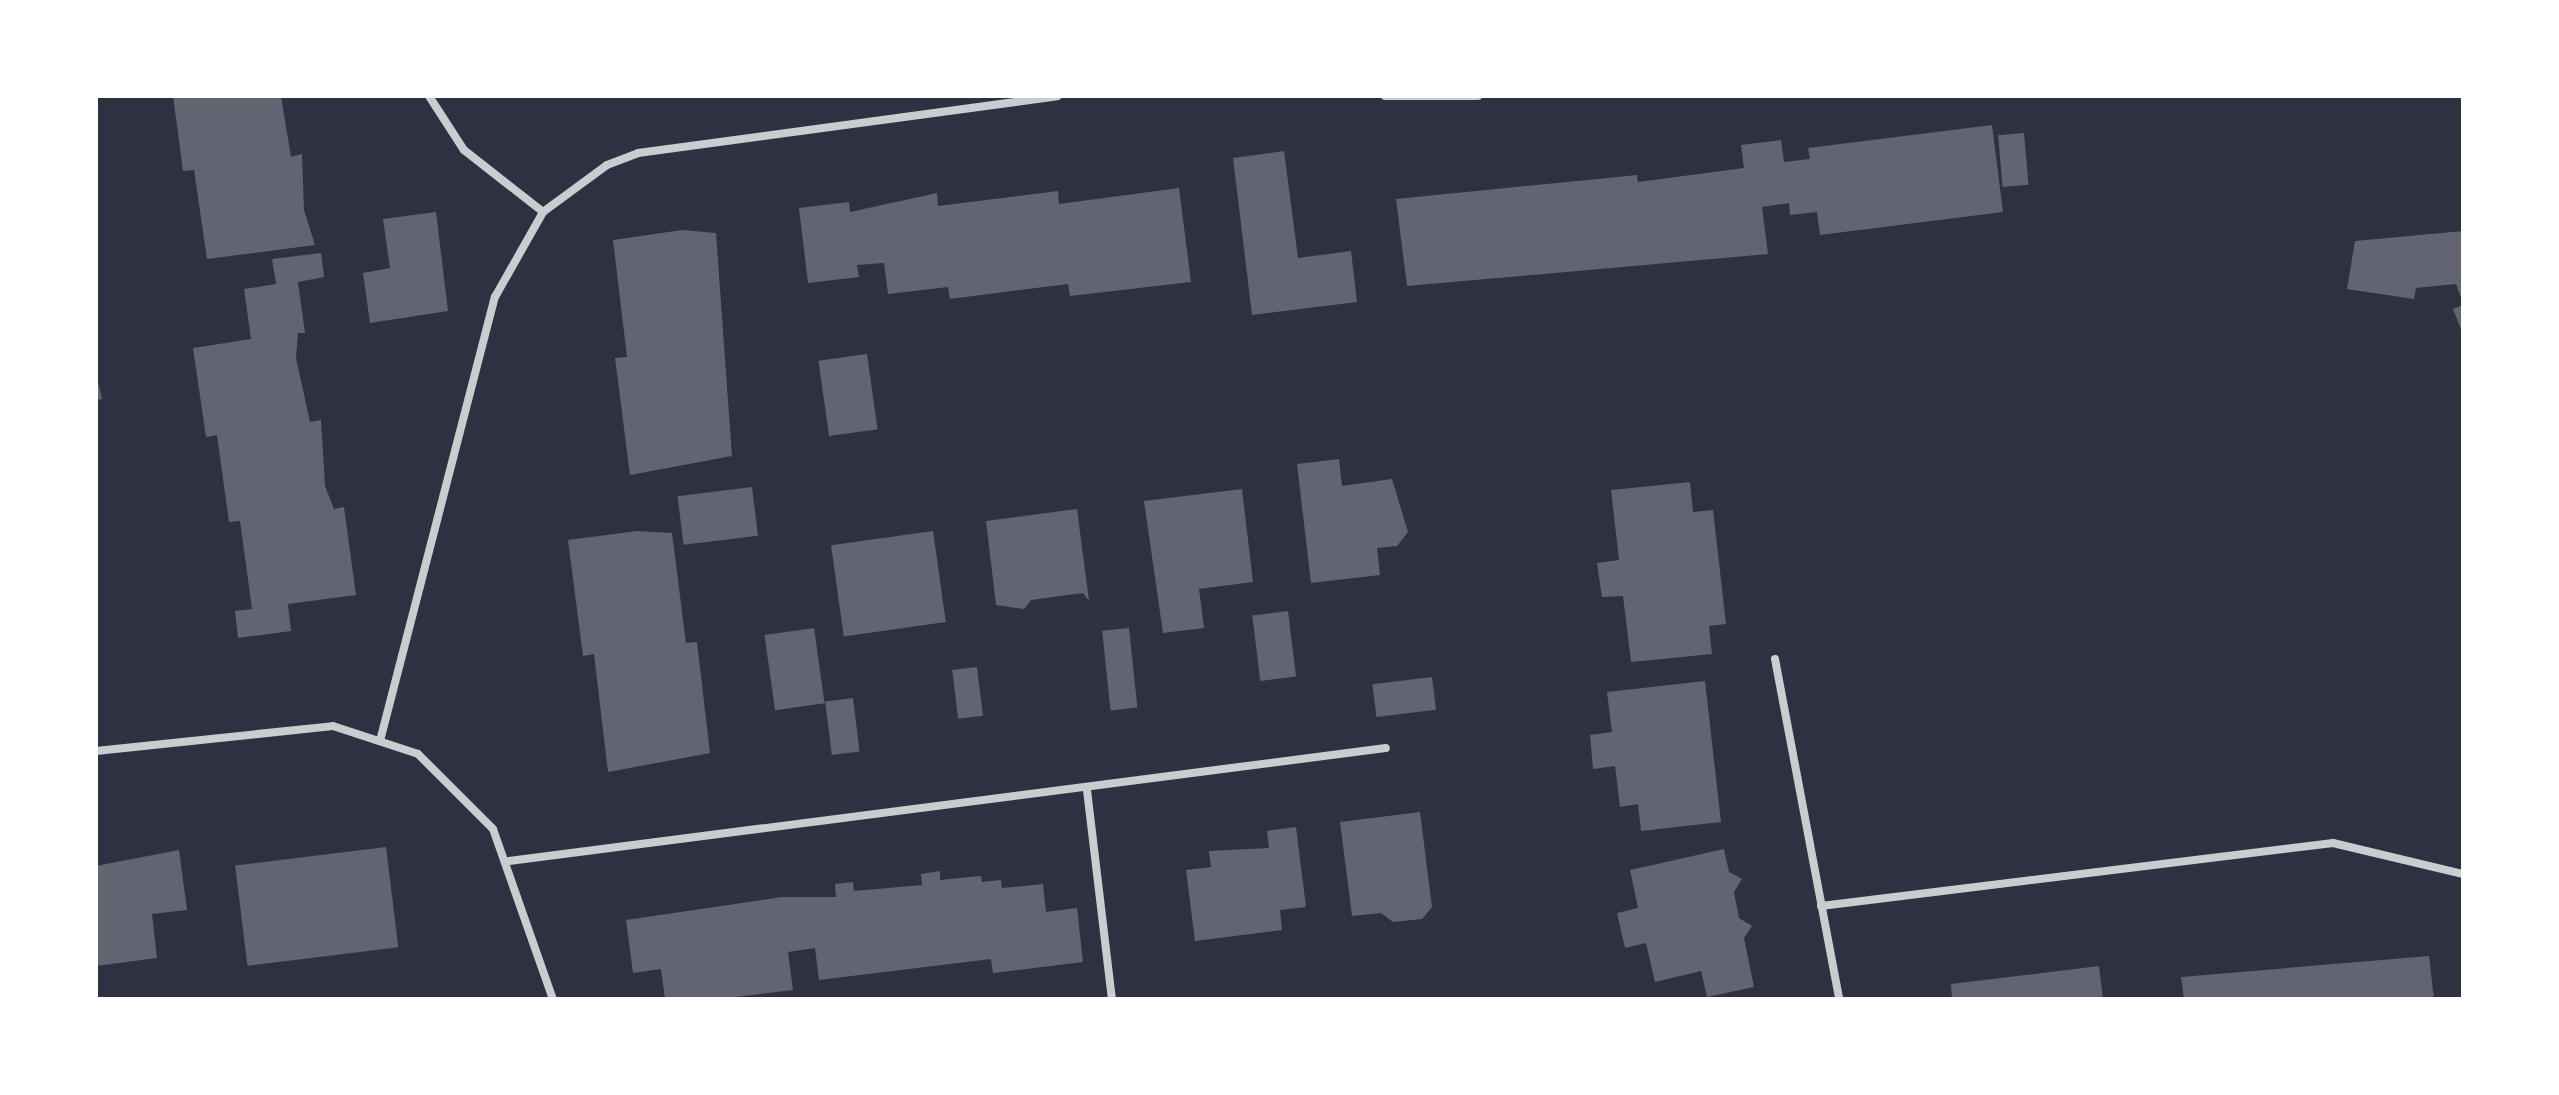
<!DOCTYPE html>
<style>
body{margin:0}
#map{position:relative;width:2559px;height:1095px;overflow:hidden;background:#2d3142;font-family:"Golos Text",sans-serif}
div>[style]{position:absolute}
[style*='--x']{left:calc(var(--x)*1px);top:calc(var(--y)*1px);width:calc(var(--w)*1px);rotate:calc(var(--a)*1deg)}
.building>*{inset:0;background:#626471;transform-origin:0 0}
.minor>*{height:8px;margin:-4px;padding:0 4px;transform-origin:4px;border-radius:4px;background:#caccd0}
span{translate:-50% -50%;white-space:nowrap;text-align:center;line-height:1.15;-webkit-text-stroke:6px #fff;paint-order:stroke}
.frame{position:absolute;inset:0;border:98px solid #fff;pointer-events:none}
</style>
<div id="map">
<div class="building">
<div style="clip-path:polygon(173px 96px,281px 96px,291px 157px,302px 154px,304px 210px,315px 245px,207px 259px,194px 170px,183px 171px)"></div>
<div style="clip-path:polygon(1992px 125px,2003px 212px,1820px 235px,1817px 212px,1790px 215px,1789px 203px,1762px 207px,1768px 254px,1407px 286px,1396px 199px,1637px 175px,1638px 182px,1744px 168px,1741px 145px,1781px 140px,1784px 162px,1810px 159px,1808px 148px)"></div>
<div style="left:2024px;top:133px;width:52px;height:26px;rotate:85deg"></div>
<div style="clip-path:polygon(1284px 151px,1298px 258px,1351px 251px,1357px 302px,1252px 315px,1233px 158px)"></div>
<div style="clip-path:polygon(1179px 188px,1191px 282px,1070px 296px,1068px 284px,950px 299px,948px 287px,888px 294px,884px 263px,857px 265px,859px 277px,808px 283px,799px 208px,849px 202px,850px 212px,937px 193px,938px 206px,1058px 191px,1059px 204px)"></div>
<div style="clip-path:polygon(436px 212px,448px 311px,370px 323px,363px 273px,390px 268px,383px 219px)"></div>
<div style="clip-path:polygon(682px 230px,716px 233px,732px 456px,630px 475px,615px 358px,627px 357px,613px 240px)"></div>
<div style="clip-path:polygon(2463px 231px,2463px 303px,2456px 284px,2416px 288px,2414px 299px,2347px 289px,2355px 241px)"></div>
<div style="clip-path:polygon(321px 253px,324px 277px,298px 282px,305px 333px,298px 333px,296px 358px,310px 422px,321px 420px,325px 486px,334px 509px,344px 507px,356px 595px,288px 604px,291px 631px,238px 638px,235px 611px,252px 609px,240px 521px,229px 522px,217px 435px,206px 437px,193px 348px,251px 339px,244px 289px,276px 284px,272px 259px)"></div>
<div style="clip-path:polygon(2463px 305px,2463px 334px,2453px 309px)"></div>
<div style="left:867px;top:354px;width:76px;height:49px;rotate:82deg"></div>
<div style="clip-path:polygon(96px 373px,102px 399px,96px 400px)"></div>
<div style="clip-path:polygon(1339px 459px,1342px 486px,1392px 479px,1408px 532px,1397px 546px,1377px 548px,1380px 575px,1311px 583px,1297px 464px)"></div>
<div style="clip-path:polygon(1690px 482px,1693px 512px,1713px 510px,1726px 624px,1709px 626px,1712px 654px,1631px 662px,1623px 596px,1602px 597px,1597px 563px,1619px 560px,1611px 490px)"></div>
<div style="left:752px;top:487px;width:49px;height:75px;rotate:83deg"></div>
<div style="clip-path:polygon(1242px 489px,1253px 582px,1199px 589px,1204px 628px,1163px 633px,1144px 501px)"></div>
<div style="clip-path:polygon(1077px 509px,1089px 601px,1083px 593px,1031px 600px,1024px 609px,996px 605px,986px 521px)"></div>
<div style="clip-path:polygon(637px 531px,672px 533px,686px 643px,697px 642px,710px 753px,608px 772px,594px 654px,583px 656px,568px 540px)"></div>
<div style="left:933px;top:531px;width:92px;height:103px;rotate:82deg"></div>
<div style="left:1288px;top:611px;width:66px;height:36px;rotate:83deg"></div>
<div style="left:814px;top:628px;width:76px;height:50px;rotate:82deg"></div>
<div style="left:1129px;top:628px;width:80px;height:27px;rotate:84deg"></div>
<div style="left:977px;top:667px;width:49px;height:25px;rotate:83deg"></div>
<div style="left:1432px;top:677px;width:33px;height:60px;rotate:83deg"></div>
<div style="clip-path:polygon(1705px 681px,1721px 822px,1641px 831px,1638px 804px,1620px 807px,1615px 766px,1593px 769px,1590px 735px,1612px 732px,1607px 692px)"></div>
<div style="left:853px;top:698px;width:54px;height:28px;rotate:83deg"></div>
<div style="clip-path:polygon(1420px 812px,1432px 907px,1422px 919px,1393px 922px,1381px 913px,1352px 916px,1340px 822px)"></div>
<div style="clip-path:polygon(1296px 827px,1306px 907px,1280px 910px,1282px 930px,1195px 941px,1186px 870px,1211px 867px,1209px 851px,1269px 848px,1267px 831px)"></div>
<div style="left:386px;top:847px;width:101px;height:152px;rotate:83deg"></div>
<div style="clip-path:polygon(1724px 849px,1729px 872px,1742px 879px,1734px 892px,1739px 918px,1752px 926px,1744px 938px,1754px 987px,1707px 997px,1701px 971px,1655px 982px,1646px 943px,1625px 948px,1617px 913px,1638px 908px,1630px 870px)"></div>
<div style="clip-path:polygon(179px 850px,187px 910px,152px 914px,157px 958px,96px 966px,96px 866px)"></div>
<div style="clip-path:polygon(940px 871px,940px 880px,981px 876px,982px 882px,1001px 880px,1002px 888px,1043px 884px,1046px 912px,1077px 908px,1083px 962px,993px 973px,991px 959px,819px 980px,815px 948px,788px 952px,793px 990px,720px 999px,665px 999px,661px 969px,633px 973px,626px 920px,782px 897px,836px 897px,835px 884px,853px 882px,854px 891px,922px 885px,921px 874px)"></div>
<div style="clip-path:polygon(2429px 956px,2434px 999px,2184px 999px,2181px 977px)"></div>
<div style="clip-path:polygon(2099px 966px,2103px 999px,1952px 999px,1951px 984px)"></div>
</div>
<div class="minor">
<div style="--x:429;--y:96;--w:64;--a:57.1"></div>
<div style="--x:464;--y:150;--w:100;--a:38.1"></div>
<div style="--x:1385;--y:96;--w:93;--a:0"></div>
<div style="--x:1775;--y:659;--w:346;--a:79.3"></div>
<div style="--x:381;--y:737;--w:455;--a:-75.5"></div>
<div style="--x:495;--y:297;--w:98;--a:-60.5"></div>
<div style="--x:543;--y:212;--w:79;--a:-36.3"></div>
<div style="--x:607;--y:165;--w:33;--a:-21"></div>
<div style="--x:638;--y:153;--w:423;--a:-7.7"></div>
<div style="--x:96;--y:751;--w:238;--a:-6"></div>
<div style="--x:333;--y:726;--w:89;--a:18.2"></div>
<div style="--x:418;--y:754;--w:106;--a:45"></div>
<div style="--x:493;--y:829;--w:180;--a:70.6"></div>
<div style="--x:1087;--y:790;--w:210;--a:83.2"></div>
<div style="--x:509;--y:861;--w:884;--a:-7.34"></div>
<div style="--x:1821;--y:906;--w:516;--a:-7.01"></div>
<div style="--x:2333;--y:843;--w:134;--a:13.4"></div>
</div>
<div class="frame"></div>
</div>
